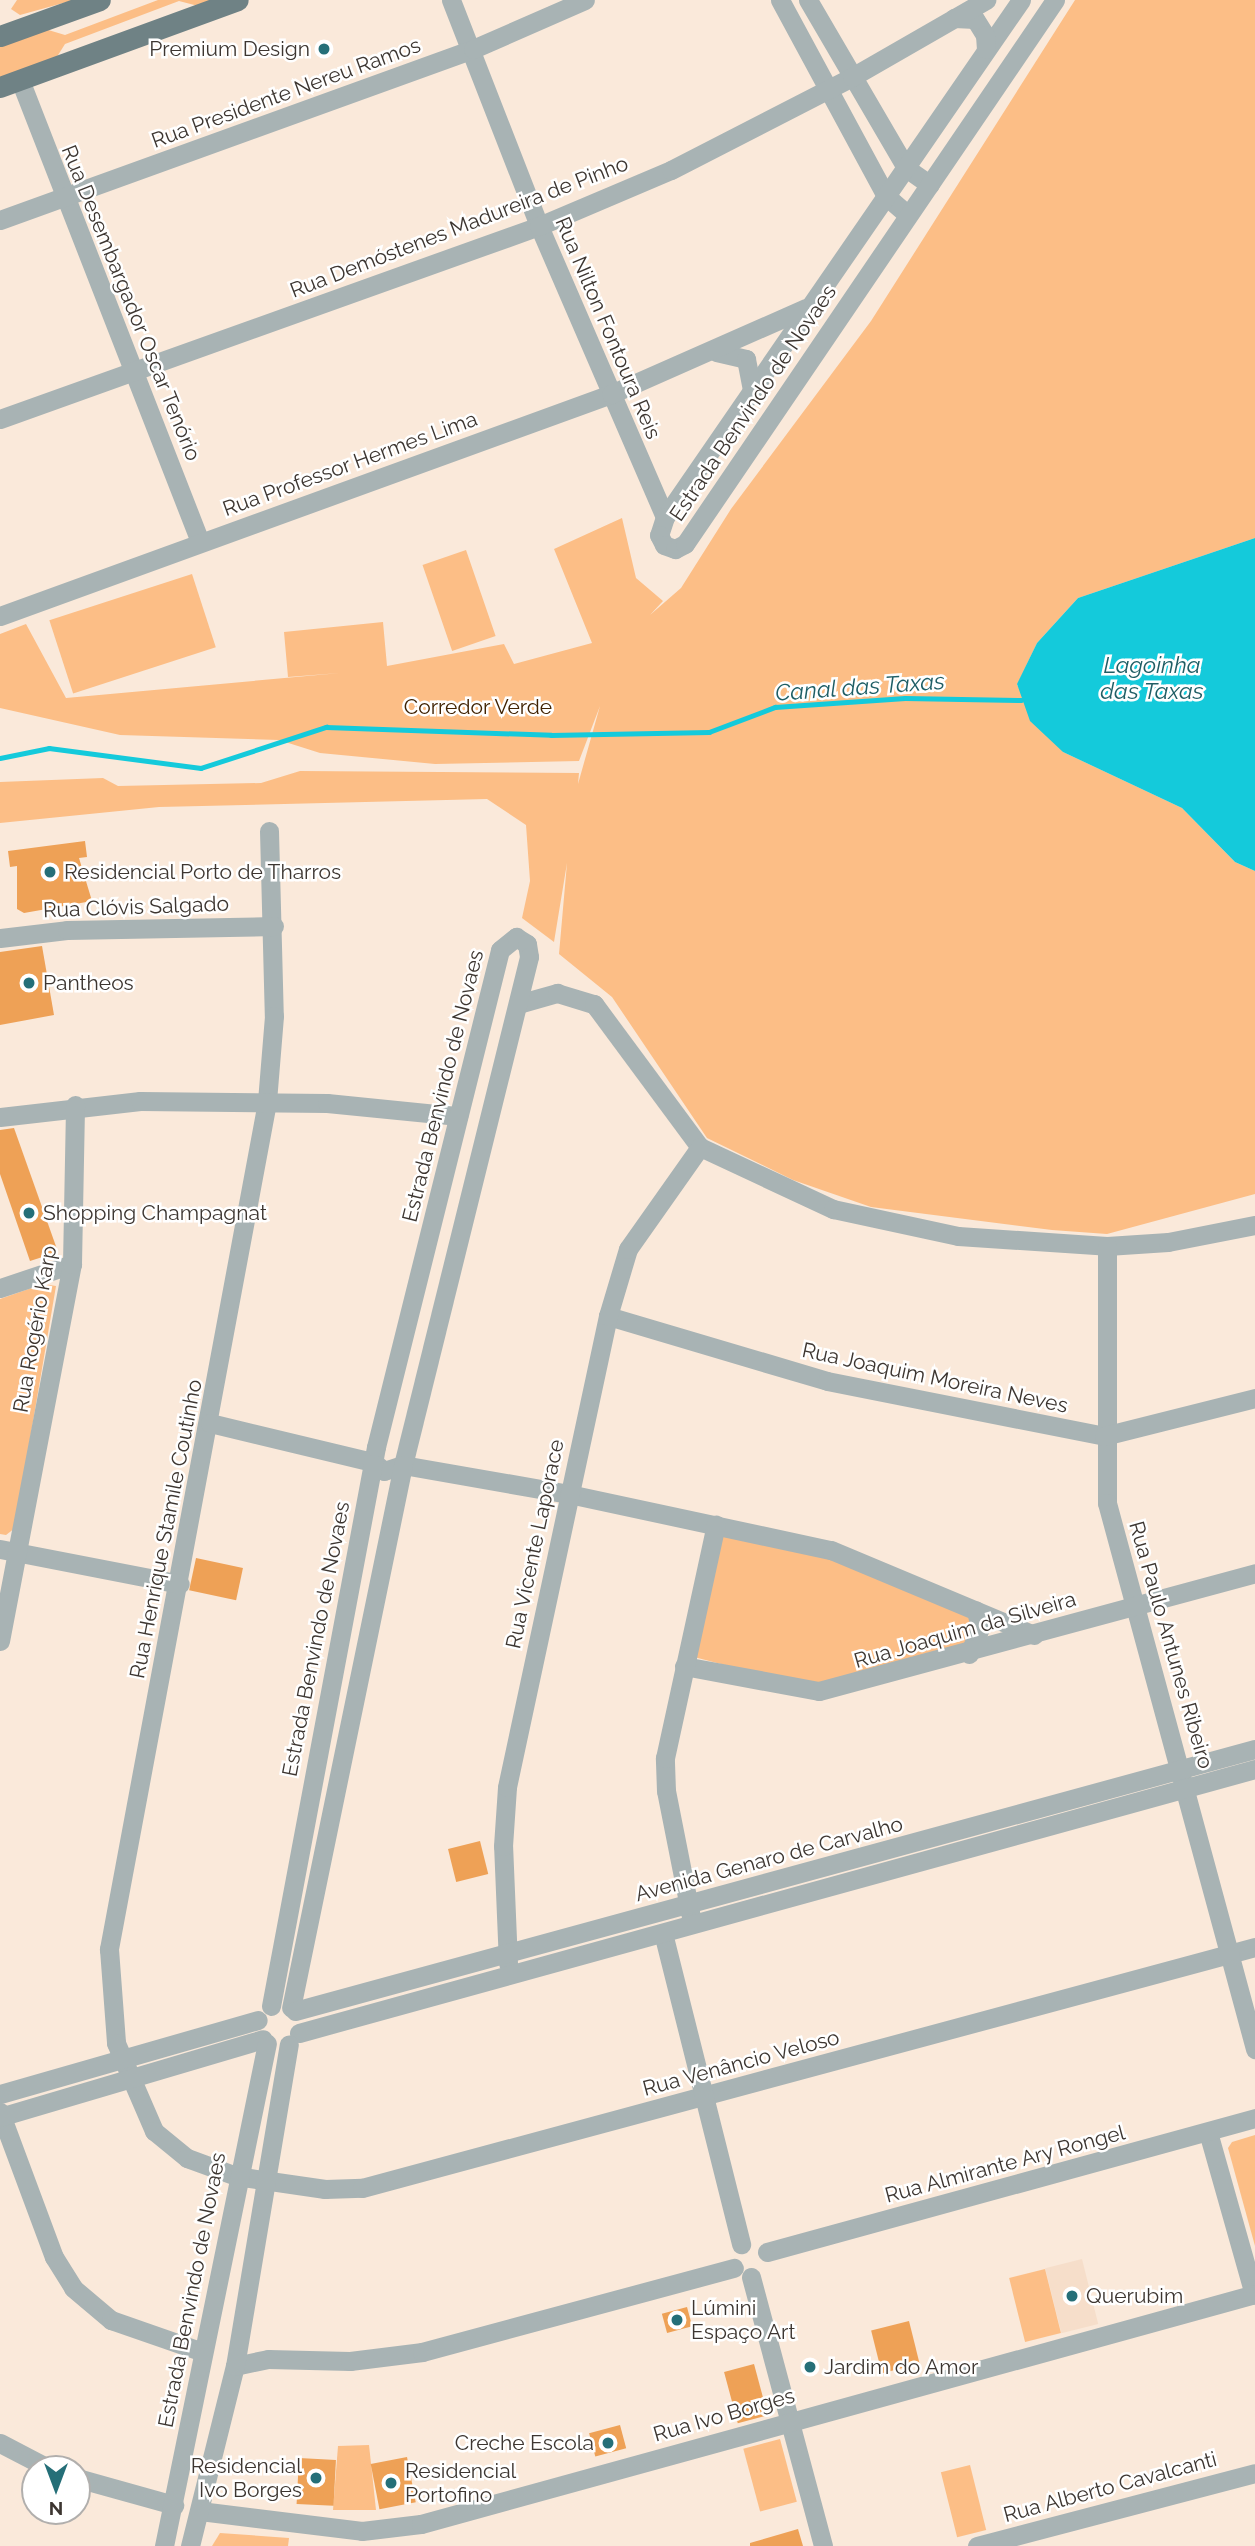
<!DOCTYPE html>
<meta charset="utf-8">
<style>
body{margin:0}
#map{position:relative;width:1255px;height:2546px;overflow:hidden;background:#fae9da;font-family:Raleway,sans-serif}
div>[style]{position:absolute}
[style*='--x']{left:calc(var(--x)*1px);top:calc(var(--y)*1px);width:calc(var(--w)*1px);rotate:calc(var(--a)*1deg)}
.built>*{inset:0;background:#f6deca;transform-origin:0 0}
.green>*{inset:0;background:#fcbe86;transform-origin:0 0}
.water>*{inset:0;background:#14cadb}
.stream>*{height:4.5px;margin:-2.25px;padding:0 2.25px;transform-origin:2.25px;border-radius:2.25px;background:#14cadb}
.building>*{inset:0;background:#eea156;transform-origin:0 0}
.minor>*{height:19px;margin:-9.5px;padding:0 9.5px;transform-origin:9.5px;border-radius:9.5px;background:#a8b3b4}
.major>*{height:21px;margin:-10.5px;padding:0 10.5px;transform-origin:10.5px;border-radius:10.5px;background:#6f8285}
.dots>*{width:19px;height:19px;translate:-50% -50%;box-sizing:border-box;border:4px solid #fff;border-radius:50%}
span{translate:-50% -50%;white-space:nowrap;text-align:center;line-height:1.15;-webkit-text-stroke:5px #fff;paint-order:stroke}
.poi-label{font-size:21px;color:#3d3631}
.right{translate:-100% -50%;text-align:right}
.left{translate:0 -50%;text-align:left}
.street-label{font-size:21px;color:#3d3631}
.park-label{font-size:21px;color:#402202}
.water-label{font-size:23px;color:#1f5e65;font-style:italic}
.north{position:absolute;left:21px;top:2455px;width:70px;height:70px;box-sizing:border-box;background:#fff;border:2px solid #b1afad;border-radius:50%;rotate:180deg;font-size:19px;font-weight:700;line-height:28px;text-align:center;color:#3d3631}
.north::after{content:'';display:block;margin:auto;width:24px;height:32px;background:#256f78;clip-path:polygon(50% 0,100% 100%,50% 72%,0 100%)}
</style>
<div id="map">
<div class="built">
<div style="left:1082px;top:2259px;width:67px;height:38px;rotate:76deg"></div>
</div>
<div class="green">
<div style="clip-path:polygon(17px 0,74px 0,20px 15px,11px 9px)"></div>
<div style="clip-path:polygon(158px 0,214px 0,202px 7px,179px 1px,65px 44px,55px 60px,0 80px,0 46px,45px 29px,65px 35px)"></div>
<div style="clip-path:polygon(1075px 0,1255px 0,1255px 538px,1078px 598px,1037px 643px,1017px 685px,1063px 752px,1182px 808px,1235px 862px,1255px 871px,1255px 1194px,1107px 1234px,1052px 1230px,871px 1207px,793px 1180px,707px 1138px,612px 997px,559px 954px,567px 863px,554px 942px,522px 918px,530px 881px,526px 825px,487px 799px,159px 807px,0 823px,0 782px,103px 778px,118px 786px,261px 783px,300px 771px,579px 773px,578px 784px,600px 706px,579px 761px,435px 764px,320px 753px,279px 740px,120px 735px,0 708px,0 634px,26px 624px,66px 698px,340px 673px,288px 677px,284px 632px,383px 622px,387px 666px,504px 644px,514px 664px,592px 643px,554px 549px,622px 518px,636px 578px,663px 601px,650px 615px,681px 588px,731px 509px,871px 321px)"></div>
<div style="left:466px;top:550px;width:91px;height:46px;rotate:71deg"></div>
<div style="left:192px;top:574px;width:77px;height:150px;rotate:72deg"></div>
<div style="clip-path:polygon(43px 1284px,56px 1286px,15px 1528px,6px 1535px,0 1534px,0 1299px)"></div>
<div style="clip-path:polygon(718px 1533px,855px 1562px,969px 1614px,976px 1630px,968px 1648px,830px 1683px,786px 1681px,694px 1657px)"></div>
<div style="clip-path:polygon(1255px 2135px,1255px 2246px,1228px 2148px,1232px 2142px)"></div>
<div style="left:1045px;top:2269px;width:66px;height:37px;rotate:76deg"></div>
<div style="left:780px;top:2439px;width:65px;height:38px;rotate:75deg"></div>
<div style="clip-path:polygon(369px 2445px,376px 2510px,333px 2510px,338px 2446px)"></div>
<div style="left:970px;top:2465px;width:67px;height:30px;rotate:76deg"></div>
<div style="clip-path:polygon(220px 2533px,289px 2538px,288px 2546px,212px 2546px)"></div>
</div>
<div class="water">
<div style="clip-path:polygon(1255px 538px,1255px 871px,1235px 862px,1182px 808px,1063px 752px,1030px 721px,1017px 684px,1037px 643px,1078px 598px)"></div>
</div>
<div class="stream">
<div style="--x:0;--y:758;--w:50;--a:-11.5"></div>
<div style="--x:49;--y:748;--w:153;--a:7.5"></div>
<div style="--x:201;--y:768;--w:132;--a:-18.2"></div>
<div style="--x:326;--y:727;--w:225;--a:2"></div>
<div style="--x:551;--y:735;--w:158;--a:-1.1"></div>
<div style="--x:709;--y:732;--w:71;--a:-20.7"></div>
<div style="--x:775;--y:707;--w:130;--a:-4"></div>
<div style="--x:905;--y:698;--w:116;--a:1"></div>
</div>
<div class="building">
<div style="clip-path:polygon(85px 841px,87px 857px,79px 858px,92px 901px,24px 913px,17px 909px,17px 866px,10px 867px,8px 851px)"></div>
<div style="clip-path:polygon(42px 946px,54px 1015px,0 1025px,0 952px)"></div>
<div style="clip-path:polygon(14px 1128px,58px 1252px,30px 1261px,0 1174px,0 1130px)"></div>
<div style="left:196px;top:1558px;width:48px;height:33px;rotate:12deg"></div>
<div style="left:480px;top:1841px;width:34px;height:33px;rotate:76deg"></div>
<div style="left:687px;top:2307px;width:20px;height:26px;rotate:75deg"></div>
<div style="left:909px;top:2321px;width:44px;height:39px;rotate:76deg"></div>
<div style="left:754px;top:2364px;width:53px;height:31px;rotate:75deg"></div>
<div style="left:620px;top:2425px;width:24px;height:32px;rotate:75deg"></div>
<div style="left:407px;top:2457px;width:46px;height:37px;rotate:79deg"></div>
<div style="left:299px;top:2458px;width:37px;height:46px;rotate:3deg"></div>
<div style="clip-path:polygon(798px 2529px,803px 2546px,750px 2546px,750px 2543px)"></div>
</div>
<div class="minor">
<div style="--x:451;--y:0;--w:243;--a:68.7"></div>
<div style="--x:539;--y:226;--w:317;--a:66.6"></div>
<div style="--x:780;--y:0;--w:223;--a:61.6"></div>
<div style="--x:886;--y:196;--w:29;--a:41"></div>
<div style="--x:808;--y:0;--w:194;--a:59.7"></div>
<div style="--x:906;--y:168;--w:29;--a:35"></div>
<div style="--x:1021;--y:0;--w:628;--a:124.55"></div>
<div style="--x:665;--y:517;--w:19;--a:108"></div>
<div style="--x:659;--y:535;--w:11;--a:63"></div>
<div style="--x:664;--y:545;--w:12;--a:20"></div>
<div style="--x:675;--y:549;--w:11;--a:-27"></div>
<div style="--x:685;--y:544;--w:658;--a:-55.78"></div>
<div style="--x:954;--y:18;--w:21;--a:3"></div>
<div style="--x:975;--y:19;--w:19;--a:58"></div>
<div style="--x:985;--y:35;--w:14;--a:86"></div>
<div style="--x:20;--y:80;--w:496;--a:68.7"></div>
<div style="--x:0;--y:220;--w:503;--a:-19.88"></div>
<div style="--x:473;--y:49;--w:122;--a:-23.6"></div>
<div style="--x:716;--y:352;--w:31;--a:13"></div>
<div style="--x:746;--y:359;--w:31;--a:79"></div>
<div style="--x:0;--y:419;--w:573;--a:-19.7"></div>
<div style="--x:539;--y:226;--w:143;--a:-23"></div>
<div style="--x:671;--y:170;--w:203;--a:-27.2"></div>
<div style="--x:852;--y:77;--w:155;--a:-29.9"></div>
<div style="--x:0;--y:616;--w:650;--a:-19.97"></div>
<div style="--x:611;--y:394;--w:213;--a:-23.8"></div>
<div style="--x:269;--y:831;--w:185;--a:88.5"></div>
<div style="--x:274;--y:1016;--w:86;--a:94.7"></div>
<div style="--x:267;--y:1102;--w:862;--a:100.57"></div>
<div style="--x:109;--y:1949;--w:94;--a:85.7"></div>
<div style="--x:116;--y:2043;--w:96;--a:66.6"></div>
<div style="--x:154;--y:2131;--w:43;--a:39.3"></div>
<div style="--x:187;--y:2158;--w:52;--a:20.2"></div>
<div style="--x:236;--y:2176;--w:90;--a:8.3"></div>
<div style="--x:325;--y:2189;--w:37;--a:-2"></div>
<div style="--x:362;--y:2188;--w:925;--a:-15.1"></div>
<div style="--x:0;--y:938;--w:67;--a:-6.8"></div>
<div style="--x:67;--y:930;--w:207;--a:-1.1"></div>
<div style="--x:518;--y:1004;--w:41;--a:-15.8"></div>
<div style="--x:557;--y:993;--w:39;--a:17"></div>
<div style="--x:594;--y:1004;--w:178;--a:53.5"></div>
<div style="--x:700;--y:1147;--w:147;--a:25"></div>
<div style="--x:833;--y:1209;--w:128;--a:12.2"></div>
<div style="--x:958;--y:1236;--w:149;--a:3.8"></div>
<div style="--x:1107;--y:1246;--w:61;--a:-3.8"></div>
<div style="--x:1168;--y:1242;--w:89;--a:-11.1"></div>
<div style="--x:0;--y:1117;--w:141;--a:-6.5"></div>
<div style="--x:140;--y:1101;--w:187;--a:0.6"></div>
<div style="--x:327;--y:1103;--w:132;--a:5.7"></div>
<div style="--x:1107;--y:1246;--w:257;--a:90"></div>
<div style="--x:1107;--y:1503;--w:566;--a:74.83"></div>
<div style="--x:0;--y:1288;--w:76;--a:-18.4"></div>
<div style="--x:608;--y:1316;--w:228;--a:16.5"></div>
<div style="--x:827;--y:1381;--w:282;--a:11.2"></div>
<div style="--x:1104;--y:1436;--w:156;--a:-14.1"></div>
<div style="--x:210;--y:1423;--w:168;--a:13.5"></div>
<div style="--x:373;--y:1462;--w:14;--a:39"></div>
<div style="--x:384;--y:1471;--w:20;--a:-18"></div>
<div style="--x:403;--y:1465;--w:169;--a:9.9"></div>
<div style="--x:569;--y:1494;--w:268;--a:12.1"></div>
<div style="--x:831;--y:1550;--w:220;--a:22.7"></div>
<div style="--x:0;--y:1549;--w:183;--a:11"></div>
<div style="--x:0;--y:1641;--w:384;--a:-79.2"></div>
<div style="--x:72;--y:1264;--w:159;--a:-88.9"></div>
<div style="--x:969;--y:1654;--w:28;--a:-67"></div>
<div style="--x:980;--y:1628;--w:18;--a:-103"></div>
<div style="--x:684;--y:1666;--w:137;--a:10.5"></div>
<div style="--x:819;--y:1691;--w:452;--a:-15.1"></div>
<div style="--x:691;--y:1917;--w:128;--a:-101.2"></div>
<div style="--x:666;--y:1791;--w:33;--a:-92"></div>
<div style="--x:665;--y:1758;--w:239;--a:-77.7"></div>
<div style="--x:663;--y:1933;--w:321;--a:75.9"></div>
<div style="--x:508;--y:1963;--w:117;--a:-92.4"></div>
<div style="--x:503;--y:1846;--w:59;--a:-86.1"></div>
<div style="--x:507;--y:1787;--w:482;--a:-77.9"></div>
<div style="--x:608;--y:1316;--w:70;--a:-73.4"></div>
<div style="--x:628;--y:1249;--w:125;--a:-54.8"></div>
<div style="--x:271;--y:2006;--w:569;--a:-79.36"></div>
<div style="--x:376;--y:1447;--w:512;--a:-75.99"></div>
<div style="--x:500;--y:950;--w:21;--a:-39"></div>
<div style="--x:516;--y:937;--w:13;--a:32"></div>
<div style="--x:527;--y:944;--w:13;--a:81"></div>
<div style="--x:529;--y:957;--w:523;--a:103.93"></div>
<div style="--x:403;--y:1465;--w:554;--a:101.65"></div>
<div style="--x:295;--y:2011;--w:995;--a:-15.27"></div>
<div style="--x:299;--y:2033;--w:992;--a:-15.44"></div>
<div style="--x:0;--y:2094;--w:268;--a:-16"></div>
<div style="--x:0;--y:2112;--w:155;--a:69.6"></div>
<div style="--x:54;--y:2257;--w:36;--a:58"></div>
<div style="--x:73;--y:2288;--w:50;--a:40.1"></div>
<div style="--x:111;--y:2320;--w:97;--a:19.2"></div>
<div style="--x:0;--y:2117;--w:274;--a:-16.5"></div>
<div style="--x:1208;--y:2132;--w:169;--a:74.2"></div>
<div style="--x:767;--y:2252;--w:506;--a:-15.35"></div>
<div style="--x:751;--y:2277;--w:278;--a:75"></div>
<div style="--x:235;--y:2366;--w:34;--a:-12"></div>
<div style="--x:268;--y:2359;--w:82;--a:1.4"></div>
<div style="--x:350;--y:2361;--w:73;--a:-7.1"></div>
<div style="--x:422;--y:2352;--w:323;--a:-15.1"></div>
<div style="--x:0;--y:2443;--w:56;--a:27.5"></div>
<div style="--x:77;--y:2478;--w:101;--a:15.6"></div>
<div style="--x:200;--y:2511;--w:163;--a:7"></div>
<div style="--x:362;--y:2531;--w:59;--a:-6.8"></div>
<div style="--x:421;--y:2524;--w:865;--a:-15.42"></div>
<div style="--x:164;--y:2546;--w:513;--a:-78.43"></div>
<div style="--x:190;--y:2546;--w:186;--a:-76"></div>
<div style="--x:235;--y:2366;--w:326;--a:-80.5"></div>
<div style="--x:977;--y:2546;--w:287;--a:-14.7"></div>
</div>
<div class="major">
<div style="--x:0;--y:36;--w:106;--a:-19.8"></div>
<div style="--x:0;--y:87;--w:253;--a:-20.1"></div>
</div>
<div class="dots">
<div style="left:324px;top:49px;background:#256f78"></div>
<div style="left:50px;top:872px;background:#256f78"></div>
<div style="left:29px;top:983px;background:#256f78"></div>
<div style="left:29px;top:1213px;background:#256f78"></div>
<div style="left:1072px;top:2296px;background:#256f78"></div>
<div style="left:677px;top:2320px;background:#256f78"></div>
<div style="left:810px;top:2367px;background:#256f78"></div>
<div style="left:608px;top:2443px;background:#256f78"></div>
<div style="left:316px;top:2478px;background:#256f78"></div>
<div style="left:391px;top:2483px;background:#256f78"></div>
</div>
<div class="poi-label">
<span class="right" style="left:310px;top:49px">Premium Design</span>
<span class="left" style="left:64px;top:872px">Residencial Porto de Tharros</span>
<span class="left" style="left:43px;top:983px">Pantheos</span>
<span class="left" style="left:43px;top:1213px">Shopping Champagnat</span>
<span class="left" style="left:1086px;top:2296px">Querubim</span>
<span class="left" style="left:691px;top:2320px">Lúmini<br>Espaço Art</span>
<span class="left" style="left:824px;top:2367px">Jardim do Amor</span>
<span class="right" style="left:594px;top:2443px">Creche Escola</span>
<span class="right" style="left:302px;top:2478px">Residencial<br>Ivo Borges</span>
<span class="left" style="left:405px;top:2483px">Residencial<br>Portofino</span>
</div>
<div class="street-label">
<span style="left:286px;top:93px;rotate:-20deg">Rua Presidente Nereu Ramos</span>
<span style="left:459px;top:227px;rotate:-21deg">Rua Demóstenes Madureira de Pinho</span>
<span style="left:131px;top:303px;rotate:68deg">Rua Desembargador Oscar Tenório</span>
<span style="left:608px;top:328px;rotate:67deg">Rua Nilton Fontoura Reis</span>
<span style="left:753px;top:403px;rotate:-56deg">Estrada Benvindo de Novaes</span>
<span style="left:350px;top:464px;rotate:-20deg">Rua Professor Hermes Lima</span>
<span style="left:136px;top:907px;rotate:-2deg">Rua Clóvis Salgado</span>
<span style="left:443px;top:1086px;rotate:-76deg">Estrada Benvindo de Novaes</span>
<span style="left:35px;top:1329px;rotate:-80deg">Rua Rogério Karp</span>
<span style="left:935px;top:1378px;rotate:12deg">Rua Joaquim Moreira Neves</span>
<span style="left:166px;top:1529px;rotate:-79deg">Rua Henrique Stamile Coutinho</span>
<span style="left:535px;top:1544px;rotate:-78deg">Rua Vicente Laporace</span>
<span style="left:965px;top:1630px;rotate:-16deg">Rua Joaquim da Silveira</span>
<span style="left:316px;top:1639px;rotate:-79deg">Estrada Benvindo de Novaes</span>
<span style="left:1171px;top:1645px;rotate:74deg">Rua Paulo Antunes Ribeiro</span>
<span style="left:769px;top:1859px;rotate:-15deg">Avenida Genaro de Carvalho</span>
<span style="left:741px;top:2063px;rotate:-15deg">Rua Venâncio Veloso</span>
<span style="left:1005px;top:2164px;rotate:-15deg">Rua Almirante Ary Rongel</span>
<span style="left:192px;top:2290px;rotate:-79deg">Estrada Benvindo de Novaes</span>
<span style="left:724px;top:2415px;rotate:-16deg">Rua Ivo Borges</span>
<span style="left:1110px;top:2487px;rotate:-15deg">Rua Alberto Cavalcanti</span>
</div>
<div class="park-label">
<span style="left:478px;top:707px">Corredor Verde</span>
</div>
<div class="water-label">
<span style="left:1152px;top:678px">Lagoinha<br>das Taxas</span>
<span style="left:860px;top:687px;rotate:-4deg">Canal das Taxas</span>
</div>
<div class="north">N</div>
</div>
